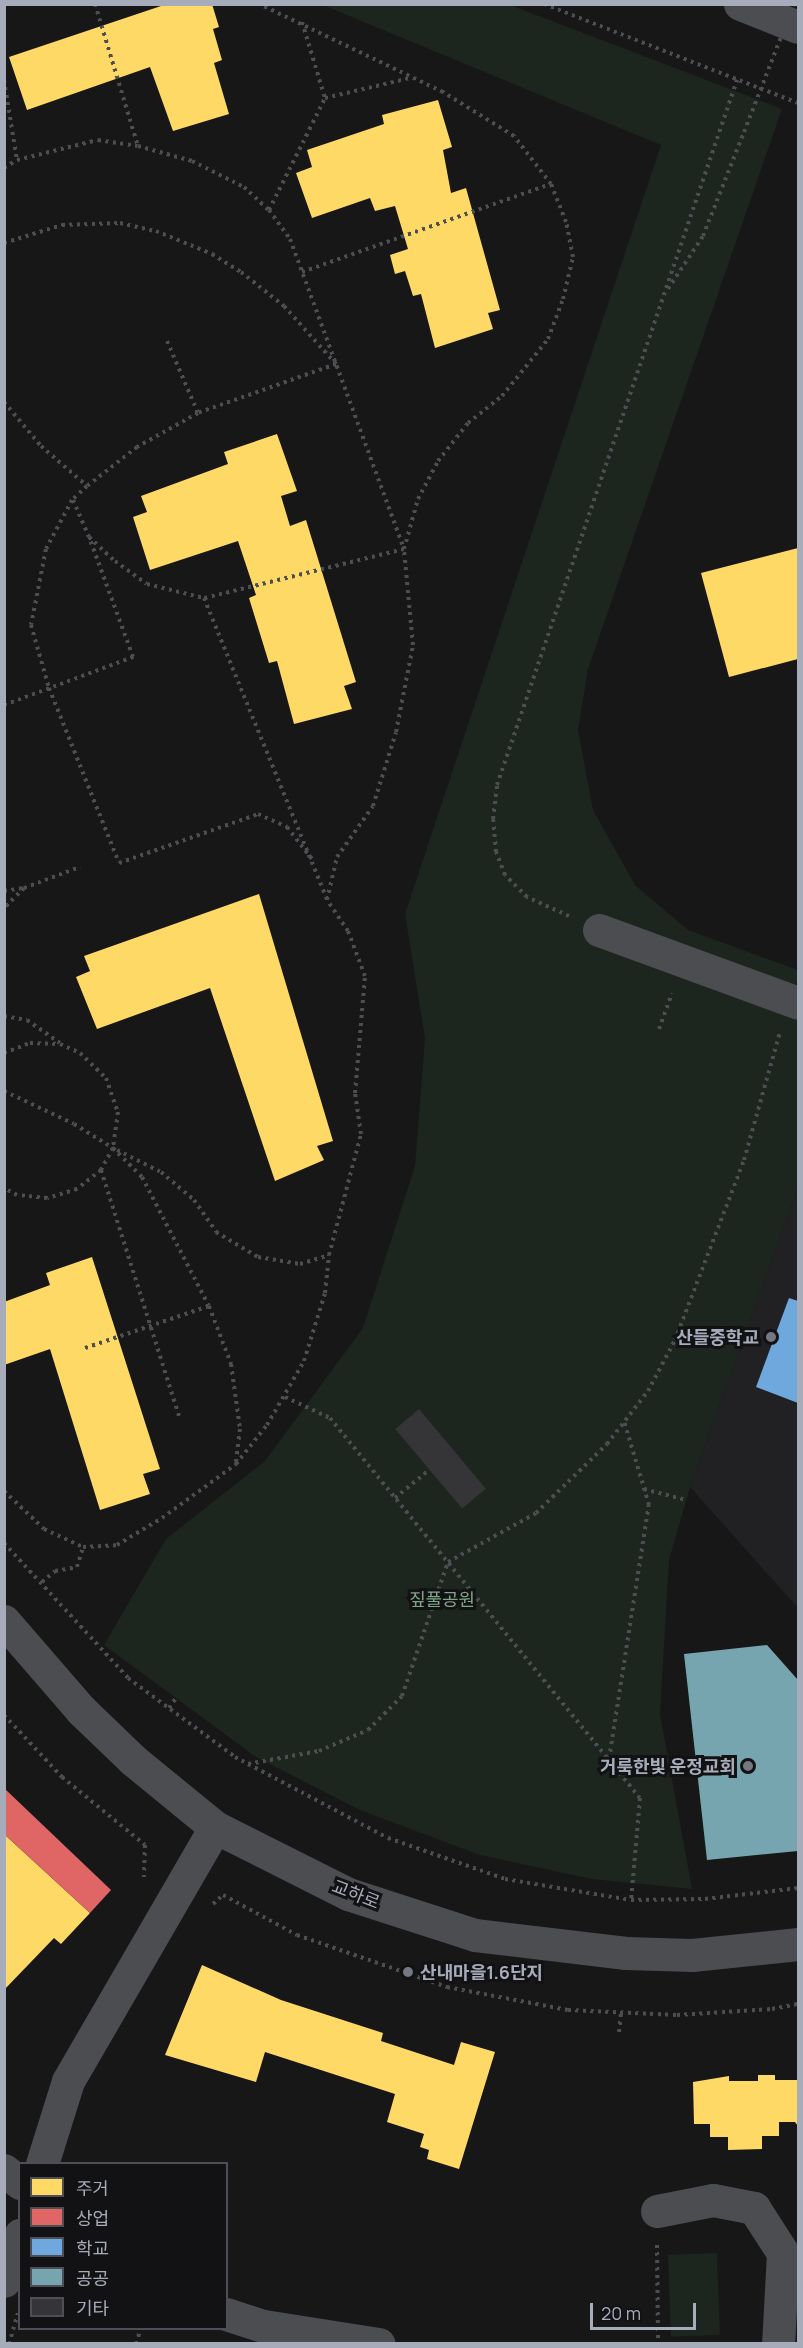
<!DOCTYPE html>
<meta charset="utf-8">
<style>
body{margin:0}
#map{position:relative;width:803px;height:2348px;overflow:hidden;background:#171718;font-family:Manrope,"Noto Sans KR",sans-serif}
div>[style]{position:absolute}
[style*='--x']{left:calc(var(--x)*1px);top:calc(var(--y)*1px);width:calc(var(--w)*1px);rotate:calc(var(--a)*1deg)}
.built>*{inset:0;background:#212124}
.green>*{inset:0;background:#1d251f;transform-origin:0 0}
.homes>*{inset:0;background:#ffd966}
.shops>*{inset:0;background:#e06666}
.schools>*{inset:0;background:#6fa8dc}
.public>*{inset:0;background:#76a5af}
.building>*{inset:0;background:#353537;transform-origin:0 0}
.path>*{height:4px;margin-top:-2px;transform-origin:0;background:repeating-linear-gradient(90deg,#4d4e52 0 3px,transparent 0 7.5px)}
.minor>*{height:33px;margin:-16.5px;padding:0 16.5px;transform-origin:16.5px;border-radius:16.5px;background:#4b4d51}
.path-bridge>*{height:4px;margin-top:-2px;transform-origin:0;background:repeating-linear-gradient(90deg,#4d4e52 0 3px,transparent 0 7.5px)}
.dots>*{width:16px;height:16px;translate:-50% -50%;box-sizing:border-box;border:3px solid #121114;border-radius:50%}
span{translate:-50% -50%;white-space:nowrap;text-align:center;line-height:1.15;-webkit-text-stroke:6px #121114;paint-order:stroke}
.poi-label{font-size:18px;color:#a7acba;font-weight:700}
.right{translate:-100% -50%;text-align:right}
.left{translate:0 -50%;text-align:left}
.park-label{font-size:18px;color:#7da683}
.street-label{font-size:18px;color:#a7acba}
.frame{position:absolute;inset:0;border:6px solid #a7acba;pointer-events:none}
.legend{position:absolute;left:18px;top:2162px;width:210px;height:168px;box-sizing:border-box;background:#121114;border:2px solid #4e4f56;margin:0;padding:8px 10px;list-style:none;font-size:18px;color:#a7acba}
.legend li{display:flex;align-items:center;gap:12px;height:30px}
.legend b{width:30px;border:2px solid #4e4f56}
.scale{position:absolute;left:590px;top:2303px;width:106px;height:27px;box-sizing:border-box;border:3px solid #a7acba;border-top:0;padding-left:8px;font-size:18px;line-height:21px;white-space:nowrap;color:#a7acba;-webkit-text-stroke:4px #121114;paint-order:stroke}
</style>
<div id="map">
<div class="built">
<div style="clip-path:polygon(798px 1187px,798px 1608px,690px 1487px)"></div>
</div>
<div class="green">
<div style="clip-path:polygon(323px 5px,510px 5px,782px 109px,588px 669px,578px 730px,593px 810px,635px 885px,688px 930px,798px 970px,798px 1187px,690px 1487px,669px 1560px,660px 1714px,692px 1889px,592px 1879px,480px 1855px,360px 1810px,256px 1757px,104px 1645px,166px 1539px,265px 1461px,363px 1328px,415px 1166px,425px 1038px,405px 914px,661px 145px)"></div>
<div style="left:717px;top:2253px;width:82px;height:49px;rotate:88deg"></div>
</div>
<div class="homes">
<div style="clip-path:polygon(167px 4px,212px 4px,219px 27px,213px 29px,222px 60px,214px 63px,229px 114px,173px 131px,150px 67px,27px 110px,9px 57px)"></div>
<div style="clip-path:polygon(438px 100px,452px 147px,443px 150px,451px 193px,466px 188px,500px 310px,488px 313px,493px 329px,435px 348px,421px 294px,413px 296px,405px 271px,395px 274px,390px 255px,408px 249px,395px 206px,375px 211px,370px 198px,312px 218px,296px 173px,312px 167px,307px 150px,384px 124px,382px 115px)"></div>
<div style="clip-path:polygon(277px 434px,297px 491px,281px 496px,290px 526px,306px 520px,356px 682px,344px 686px,352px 709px,294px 724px,277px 661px,269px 663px,249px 598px,256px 595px,238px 541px,150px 570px,133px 517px,147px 512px,141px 496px,228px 464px,224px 452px)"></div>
<div style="clip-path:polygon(798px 548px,798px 659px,729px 677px,701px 573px)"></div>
<div style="clip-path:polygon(259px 894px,333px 1141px,317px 1146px,324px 1160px,275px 1181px,210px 988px,97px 1029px,76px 977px,90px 971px,84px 956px)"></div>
<div style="clip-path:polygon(92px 1257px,160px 1469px,143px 1474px,150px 1494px,100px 1510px,50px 1349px,4px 1365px,4px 1302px,50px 1285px,46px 1273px)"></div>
<div style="clip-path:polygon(4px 1834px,90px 1913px,61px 1944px,54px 1938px,4px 1990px)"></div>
<div style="clip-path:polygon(202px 1965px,281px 2000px,383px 2033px,381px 2041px,454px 2065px,461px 2042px,495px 2052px,459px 2169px,427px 2159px,429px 2150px,420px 2147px,424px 2134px,387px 2122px,395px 2094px,265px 2052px,256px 2082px,165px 2055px)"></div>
<div style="clip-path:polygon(758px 2075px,775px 2075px,775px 2080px,798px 2080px,798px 2126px,795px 2122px,779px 2122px,779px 2136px,762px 2136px,762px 2149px,728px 2150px,728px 2137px,710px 2137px,710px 2124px,694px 2124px,693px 2082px,729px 2076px,729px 2081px,758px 2081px)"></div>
</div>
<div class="shops">
<div style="clip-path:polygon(4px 1788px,111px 1890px,90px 1913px,4px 1834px)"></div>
</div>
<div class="schools">
<div style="clip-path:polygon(789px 1298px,798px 1301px,798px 1403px,756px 1387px)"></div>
</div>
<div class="public">
<div style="clip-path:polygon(767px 1645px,798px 1680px,798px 1851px,707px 1860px,684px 1654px)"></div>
</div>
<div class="building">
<div style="left:419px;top:1409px;width:104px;height:31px;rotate:50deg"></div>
</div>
<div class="path">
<div style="--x:95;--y:4;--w:148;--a:73.2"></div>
<div style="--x:544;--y:4;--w:273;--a:21.3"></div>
<div style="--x:302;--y:22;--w:79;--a:73.2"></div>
<div style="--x:4;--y:80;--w:81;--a:80.8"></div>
<div style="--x:4;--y:168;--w:15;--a:-32"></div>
<div style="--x:17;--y:160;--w:83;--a:-13.9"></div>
<div style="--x:98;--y:140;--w:40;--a:8.5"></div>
<div style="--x:138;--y:146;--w:56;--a:15.5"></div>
<div style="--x:192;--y:161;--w:58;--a:26.6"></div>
<div style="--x:244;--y:187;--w:34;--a:43"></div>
<div style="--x:269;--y:210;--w:36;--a:54"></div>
<div style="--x:290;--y:239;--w:330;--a:69.8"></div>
<div style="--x:404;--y:549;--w:206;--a:166.2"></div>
<div style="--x:204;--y:598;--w:326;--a:67.8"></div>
<div style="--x:269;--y:210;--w:125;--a:-63.4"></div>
<div style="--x:325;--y:98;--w:87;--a:-13.2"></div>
<div style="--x:4;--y:243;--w:61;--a:-17.2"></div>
<div style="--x:62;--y:225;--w:58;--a:-2"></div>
<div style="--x:120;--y:223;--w:37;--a:13"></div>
<div style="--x:156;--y:231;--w:61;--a:22.3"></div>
<div style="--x:212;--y:254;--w:34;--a:32"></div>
<div style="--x:241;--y:272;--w:55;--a:38.3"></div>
<div style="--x:284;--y:306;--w:78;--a:48.1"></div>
<div style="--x:336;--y:364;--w:146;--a:160.5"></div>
<div style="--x:198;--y:413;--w:70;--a:150.9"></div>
<div style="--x:137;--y:447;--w:63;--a:142"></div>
<div style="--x:87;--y:486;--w:21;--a:137"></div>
<div style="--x:72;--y:500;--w:55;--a:118"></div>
<div style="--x:46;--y:549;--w:77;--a:101.2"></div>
<div style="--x:31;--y:625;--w:66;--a:74.1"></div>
<div style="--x:49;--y:688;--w:188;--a:68.2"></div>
<div style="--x:119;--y:863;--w:147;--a:-19.4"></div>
<div style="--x:258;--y:814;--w:32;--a:24"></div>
<div style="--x:287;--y:827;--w:41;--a:52"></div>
<div style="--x:302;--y:272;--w:264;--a:-19.5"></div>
<div style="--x:668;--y:289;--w:64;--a:-56.6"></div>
<div style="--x:703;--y:236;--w:112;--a:-68.5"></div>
<div style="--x:167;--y:341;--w:78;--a:66.7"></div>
<div style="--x:4;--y:402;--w:57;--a:49.9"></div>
<div style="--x:41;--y:446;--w:61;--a:41"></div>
<div style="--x:73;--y:500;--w:40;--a:66.6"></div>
<div style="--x:89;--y:537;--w:35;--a:43"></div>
<div style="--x:115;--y:561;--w:39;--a:36"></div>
<div style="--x:147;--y:584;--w:59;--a:13.8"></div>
<div style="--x:4;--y:705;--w:138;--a:-20.4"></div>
<div style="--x:133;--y:657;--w:128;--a:-110.1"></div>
<div style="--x:24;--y:888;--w:60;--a:-20.6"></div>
<div style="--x:4;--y:891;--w:20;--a:-9"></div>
<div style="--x:24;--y:888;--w:28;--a:135"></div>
<div style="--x:569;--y:916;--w:46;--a:-155.7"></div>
<div style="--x:527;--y:897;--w:31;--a:-135"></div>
<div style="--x:505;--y:875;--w:25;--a:-111"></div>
<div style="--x:496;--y:852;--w:33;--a:-95"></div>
<div style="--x:493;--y:819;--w:34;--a:-83"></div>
<div style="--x:497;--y:785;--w:745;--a:-71.2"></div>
<div style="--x:4;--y:1016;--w:23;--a:10"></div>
<div style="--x:27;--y:1020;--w:40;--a:34.9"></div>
<div style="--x:659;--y:1029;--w:38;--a:-70"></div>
<div style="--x:4;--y:1053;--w:28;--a:-21"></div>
<div style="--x:30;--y:1043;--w:30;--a:2"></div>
<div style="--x:60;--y:1044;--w:22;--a:24"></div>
<div style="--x:80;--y:1053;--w:36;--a:44"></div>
<div style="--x:106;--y:1078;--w:36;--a:71"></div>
<div style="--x:118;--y:1112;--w:36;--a:98"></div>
<div style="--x:113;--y:1148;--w:25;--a:119"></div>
<div style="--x:101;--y:1170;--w:31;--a:142"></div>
<div style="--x:77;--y:1189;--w:31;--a:163"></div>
<div style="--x:47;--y:1198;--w:30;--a:-174"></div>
<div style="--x:17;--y:1195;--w:15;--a:-152"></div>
<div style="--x:4;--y:1091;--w:77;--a:25.2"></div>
<div style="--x:74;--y:1124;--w:46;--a:31.6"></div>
<div style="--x:113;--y:1148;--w:41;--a:45"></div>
<div style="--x:142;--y:1177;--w:145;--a:62.6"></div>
<div style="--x:209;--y:1306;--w:62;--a:69.2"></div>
<div style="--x:231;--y:1364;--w:66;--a:82.1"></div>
<div style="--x:240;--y:1429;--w:33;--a:97"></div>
<div style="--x:117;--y:1150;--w:49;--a:26.6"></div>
<div style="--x:161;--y:1172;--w:43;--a:40.3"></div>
<div style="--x:194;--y:1200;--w:39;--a:55"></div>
<div style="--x:216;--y:1232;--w:49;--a:30.8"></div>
<div style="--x:258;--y:1257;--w:43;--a:9.5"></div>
<div style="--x:300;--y:1264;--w:30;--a:-17"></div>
<div style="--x:101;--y:1170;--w:261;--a:72.4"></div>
<div style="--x:85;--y:1348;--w:131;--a:-18.7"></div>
<div style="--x:285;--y:1397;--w:50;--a:25"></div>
<div style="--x:330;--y:1418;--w:490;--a:50.8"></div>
<div style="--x:640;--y:1798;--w:102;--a:95"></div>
<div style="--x:644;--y:1489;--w:43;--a:14.7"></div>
<div style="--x:4;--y:1491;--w:55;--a:43.5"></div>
<div style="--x:44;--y:1529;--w:43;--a:24.8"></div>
<div style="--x:83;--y:1547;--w:34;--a:-3"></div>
<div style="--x:117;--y:1545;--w:52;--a:-31"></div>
<div style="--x:162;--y:1518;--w:92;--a:-36.1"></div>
<div style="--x:236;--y:1464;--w:50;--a:-51.5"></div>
<div style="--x:267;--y:1425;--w:74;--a:-60"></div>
<div style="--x:304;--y:1361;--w:71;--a:-72.8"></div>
<div style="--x:325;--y:1293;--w:38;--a:-84"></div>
<div style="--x:329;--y:1255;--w:125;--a:-75.2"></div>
<div style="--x:361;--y:1134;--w:41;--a:-98.3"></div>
<div style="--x:355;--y:1093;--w:117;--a:-85.1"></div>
<div style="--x:365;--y:976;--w:48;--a:-110.7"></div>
<div style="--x:348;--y:931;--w:37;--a:-124"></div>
<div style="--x:327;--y:900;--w:44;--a:-76.9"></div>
<div style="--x:337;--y:857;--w:62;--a:-54.8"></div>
<div style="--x:373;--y:806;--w:77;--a:-72.7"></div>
<div style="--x:396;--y:732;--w:89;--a:-78.9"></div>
<div style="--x:413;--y:645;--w:96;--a:-95.4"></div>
<div style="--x:404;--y:549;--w:52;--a:-74.4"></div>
<div style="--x:418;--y:499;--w:43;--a:-62.2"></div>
<div style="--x:438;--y:461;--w:48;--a:-51.7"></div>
<div style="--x:468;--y:423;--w:43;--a:-38.5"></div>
<div style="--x:502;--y:396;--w:73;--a:-51.1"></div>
<div style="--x:548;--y:339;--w:43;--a:-69.4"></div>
<div style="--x:563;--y:299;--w:43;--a:-76.6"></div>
<div style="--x:573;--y:257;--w:36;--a:-101"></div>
<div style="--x:566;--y:222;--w:41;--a:-111.5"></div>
<div style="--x:551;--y:184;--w:61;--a:-127.6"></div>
<div style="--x:514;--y:136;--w:84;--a:-148.2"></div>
<div style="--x:443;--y:92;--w:204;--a:-154.4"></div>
<div style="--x:395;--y:1498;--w:44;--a:-39.5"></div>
<div style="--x:4;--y:1543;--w:183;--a:47.4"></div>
<div style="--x:128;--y:1678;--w:133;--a:36.4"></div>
<div style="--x:235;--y:1757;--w:173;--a:27.9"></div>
<div style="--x:388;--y:1838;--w:124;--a:19.3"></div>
<div style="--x:505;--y:1879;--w:128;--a:9.5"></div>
<div style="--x:631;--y:1900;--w:74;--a:-0.8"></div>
<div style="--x:705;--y:1899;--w:94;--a:-6.7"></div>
<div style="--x:42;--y:1582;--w:17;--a:-40"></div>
<div style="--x:55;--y:1571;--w:22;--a:-10"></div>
<div style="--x:77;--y:1567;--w:21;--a:-73"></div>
<div style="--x:169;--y:1708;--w:12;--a:-55"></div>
<div style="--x:4;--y:1715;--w:85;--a:46.9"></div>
<div style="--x:62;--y:1777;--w:107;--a:39.3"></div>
<div style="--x:145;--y:1845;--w:32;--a:92"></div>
<div style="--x:609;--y:1759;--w:257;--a:-81.1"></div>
<div style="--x:649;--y:1505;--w:88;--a:-106.6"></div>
<div style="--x:248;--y:1764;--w:72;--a:-10.4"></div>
<div style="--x:319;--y:1751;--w:53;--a:-23.2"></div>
<div style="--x:368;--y:1730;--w:48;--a:-45"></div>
<div style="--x:402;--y:1696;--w:142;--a:-71.1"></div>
<div style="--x:448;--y:1562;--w:101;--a:-29.1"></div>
<div style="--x:536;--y:1513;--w:99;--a:-44.2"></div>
<div style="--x:607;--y:1444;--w:67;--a:-52.3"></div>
<div style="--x:648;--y:1391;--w:58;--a:-62.1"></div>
<div style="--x:675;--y:1340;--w:193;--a:-69"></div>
<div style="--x:744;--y:1160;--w:133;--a:-74.3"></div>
<div style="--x:213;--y:1904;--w:13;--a:-42"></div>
<div style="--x:223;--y:1895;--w:84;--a:28.4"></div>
<div style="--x:297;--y:1935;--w:159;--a:19.1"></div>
<div style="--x:447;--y:1987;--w:123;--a:10.8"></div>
<div style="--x:568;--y:2010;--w:109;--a:2.6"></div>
<div style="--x:677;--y:2015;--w:95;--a:-3.6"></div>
<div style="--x:772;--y:2009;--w:26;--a:-11"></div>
<div style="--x:619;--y:2032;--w:19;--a:-84"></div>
<div style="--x:657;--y:2245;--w:99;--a:89.4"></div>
<div style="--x:9;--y:2344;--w:32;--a:-74"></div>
<div style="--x:136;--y:2344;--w:17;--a:-73"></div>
</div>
<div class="minor">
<div style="--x:740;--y:4;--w:62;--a:21.6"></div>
<div style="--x:599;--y:930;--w:212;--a:20.1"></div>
<div style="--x:4;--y:1621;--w:118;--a:49.1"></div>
<div style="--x:81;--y:1710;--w:72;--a:43.9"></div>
<div style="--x:133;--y:1760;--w:106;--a:39.3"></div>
<div style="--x:215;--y:1827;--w:149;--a:26.7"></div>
<div style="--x:348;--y:1894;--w:133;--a:17.9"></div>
<div style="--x:475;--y:1935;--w:152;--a:6.8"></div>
<div style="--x:626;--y:1953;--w:66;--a:1.7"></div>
<div style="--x:692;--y:1955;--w:107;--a:-5.9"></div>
<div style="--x:42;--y:2164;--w:87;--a:-72.6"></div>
<div style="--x:68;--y:2081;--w:293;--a:-59.9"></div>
<div style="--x:4;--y:2170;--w:21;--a:39"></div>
<div style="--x:657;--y:2211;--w:57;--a:-11.1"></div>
<div style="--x:713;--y:2200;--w:42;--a:11"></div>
<div style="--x:754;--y:2208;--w:54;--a:57.2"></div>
<div style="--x:783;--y:2253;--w:91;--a:93.1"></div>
<div style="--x:4;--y:2281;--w:49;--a:-70.8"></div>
<div style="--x:226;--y:2314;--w:40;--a:18"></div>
<div style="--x:264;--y:2326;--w:116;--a:8.9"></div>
</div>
<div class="path-bridge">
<div style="--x:744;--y:132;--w:137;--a:-68.7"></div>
</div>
<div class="dots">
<div style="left:771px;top:1337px;background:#757881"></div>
<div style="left:748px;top:1766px;background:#757881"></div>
<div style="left:408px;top:1972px;background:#757881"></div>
</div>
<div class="poi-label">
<span class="right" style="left:759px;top:1337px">산들중학교</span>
<span class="right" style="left:736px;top:1766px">거룩한빛 운정교회</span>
<span class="left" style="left:420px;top:1972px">산내마을1.6단지</span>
</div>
<div class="park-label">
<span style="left:442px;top:1599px">짚풀공원</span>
</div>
<div class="street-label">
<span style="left:356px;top:1894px;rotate:21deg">교하로</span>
</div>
<div class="frame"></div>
<ul class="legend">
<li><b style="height:16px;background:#ffd966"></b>주거</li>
<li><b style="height:16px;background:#e06666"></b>상업</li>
<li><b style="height:16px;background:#6fa8dc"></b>학교</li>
<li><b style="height:16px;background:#76a5af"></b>공공</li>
<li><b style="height:16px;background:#353537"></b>기타</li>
</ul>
<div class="scale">20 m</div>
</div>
